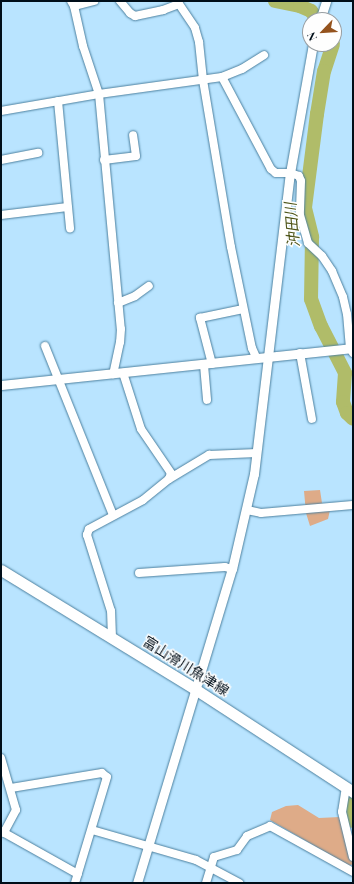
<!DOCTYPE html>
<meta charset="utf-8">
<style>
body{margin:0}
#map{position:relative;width:354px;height:884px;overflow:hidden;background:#b9e4ff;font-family:"Playfair Display","Noto Sans JP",serif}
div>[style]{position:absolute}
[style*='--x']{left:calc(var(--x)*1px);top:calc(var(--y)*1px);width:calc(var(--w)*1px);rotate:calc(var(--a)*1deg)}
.green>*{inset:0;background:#deab88}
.river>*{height:14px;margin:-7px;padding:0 7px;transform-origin:7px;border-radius:7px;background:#b0bc69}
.roads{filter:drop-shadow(0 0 1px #4c809f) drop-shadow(0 0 1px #4c809f)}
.minor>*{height:8px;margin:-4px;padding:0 4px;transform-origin:4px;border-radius:4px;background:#fff}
.tertiary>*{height:9px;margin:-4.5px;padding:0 4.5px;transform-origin:4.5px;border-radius:4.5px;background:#fff}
.secondary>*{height:11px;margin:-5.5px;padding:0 5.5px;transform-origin:5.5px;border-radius:5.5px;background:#fff}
span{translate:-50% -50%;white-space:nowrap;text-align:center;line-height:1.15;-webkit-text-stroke:3px #fefefe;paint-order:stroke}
.street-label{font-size:14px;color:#000e19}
.water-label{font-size:15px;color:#4e5519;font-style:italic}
.frame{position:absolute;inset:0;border:2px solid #000e19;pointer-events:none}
.north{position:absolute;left:302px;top:12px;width:40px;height:40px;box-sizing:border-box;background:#fefefe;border:1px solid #989ea2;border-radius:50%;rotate:245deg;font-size:11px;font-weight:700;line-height:16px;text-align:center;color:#000e19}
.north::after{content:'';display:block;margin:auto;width:14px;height:18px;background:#94531e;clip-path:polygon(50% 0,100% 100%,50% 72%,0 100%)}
</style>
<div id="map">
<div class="green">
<div style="clip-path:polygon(320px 490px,322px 503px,330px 510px,328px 519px,310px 526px,306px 513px,304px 491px)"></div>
<div style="clip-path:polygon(298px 805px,319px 818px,340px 817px,353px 864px,349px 866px,270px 820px,272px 812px,286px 806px)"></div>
</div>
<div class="river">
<div style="--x:275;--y:1;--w:25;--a:11"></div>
<div style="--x:300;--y:6;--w:12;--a:24"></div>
<div style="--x:311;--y:11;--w:11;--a:52"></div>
<div style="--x:333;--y:44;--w:28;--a:108"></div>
<div style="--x:324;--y:71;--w:44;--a:99.2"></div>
<div style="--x:317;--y:114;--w:95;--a:97.3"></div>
<div style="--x:305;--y:208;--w:30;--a:76"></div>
<div style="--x:312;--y:237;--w:62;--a:90.9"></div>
<div style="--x:311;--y:299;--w:29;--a:70"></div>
<div style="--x:321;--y:326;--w:53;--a:62.9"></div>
<div style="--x:345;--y:373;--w:29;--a:94"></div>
<div style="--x:343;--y:402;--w:12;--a:70"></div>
<div style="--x:347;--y:413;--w:8;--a:45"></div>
<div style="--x:351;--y:800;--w:21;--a:85"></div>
</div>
<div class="roads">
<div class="minor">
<div style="--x:71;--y:1;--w:6;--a:59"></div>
<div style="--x:74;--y:6;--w:41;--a:77.3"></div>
<div style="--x:83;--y:46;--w:51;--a:71.6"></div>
<div style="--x:99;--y:94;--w:236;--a:84.7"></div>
<div style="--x:121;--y:329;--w:13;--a:94"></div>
<div style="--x:120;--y:342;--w:33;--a:102"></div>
<div style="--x:120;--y:1;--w:16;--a:50"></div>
<div style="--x:130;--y:13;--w:6;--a:31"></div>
<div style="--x:135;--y:16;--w:29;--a:-12"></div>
<div style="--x:163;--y:10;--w:17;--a:-21"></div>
<div style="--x:177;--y:1;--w:32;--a:56"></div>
<div style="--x:195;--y:28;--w:15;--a:74"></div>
<div style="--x:199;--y:42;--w:38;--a:84"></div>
<div style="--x:203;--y:80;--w:169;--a:80.5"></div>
<div style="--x:231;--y:247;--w:103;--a:78.3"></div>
<div style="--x:252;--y:348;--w:10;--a:66"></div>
<div style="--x:74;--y:6;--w:21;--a:-14"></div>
<div style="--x:222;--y:77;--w:22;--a:-22"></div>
<div style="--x:242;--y:69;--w:26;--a:-32"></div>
<div style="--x:58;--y:101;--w:128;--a:84.6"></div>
<div style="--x:1;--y:111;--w:99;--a:-9.8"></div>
<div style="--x:99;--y:94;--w:124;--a:-7.9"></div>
<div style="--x:222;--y:77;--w:104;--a:62"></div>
<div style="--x:271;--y:169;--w:6;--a:39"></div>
<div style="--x:276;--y:173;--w:14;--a:0"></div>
<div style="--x:290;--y:173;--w:9;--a:18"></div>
<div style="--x:299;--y:176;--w:5;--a:68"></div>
<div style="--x:301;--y:181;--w:34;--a:92"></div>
<div style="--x:300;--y:215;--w:29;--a:74"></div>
<div style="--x:308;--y:243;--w:19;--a:43"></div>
<div style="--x:322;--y:256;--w:18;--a:56"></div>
<div style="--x:332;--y:271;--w:28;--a:67"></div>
<div style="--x:343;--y:297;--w:17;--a:77"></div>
<div style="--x:347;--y:314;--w:34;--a:85"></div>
<div style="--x:350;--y:348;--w:6;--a:59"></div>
<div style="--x:1;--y:160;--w:38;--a:-11"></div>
<div style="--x:104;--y:160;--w:32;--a:-7"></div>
<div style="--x:136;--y:156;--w:21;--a:-98"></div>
<div style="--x:1;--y:215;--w:67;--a:-6.8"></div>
<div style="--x:118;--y:303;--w:18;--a:-22"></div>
<div style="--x:135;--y:296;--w:17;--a:-36"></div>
<div style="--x:45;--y:346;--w:182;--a:68.1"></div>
<div style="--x:300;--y:353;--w:67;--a:79.7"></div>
<div style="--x:212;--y:364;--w:48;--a:-104.6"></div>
<div style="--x:200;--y:318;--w:44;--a:-11.8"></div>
<div style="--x:204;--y:365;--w:35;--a:85"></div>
<div style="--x:169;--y:479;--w:47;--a:-31"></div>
<div style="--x:209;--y:455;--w:48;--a:-2.4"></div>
<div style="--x:247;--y:510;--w:14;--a:12"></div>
<div style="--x:261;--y:513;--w:92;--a:-5"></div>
<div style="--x:139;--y:573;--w:86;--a:-4"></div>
<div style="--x:225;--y:567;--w:7;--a:16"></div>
<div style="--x:112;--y:638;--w:27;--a:-92"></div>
<div style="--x:111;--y:611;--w:80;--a:-107.5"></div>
<div style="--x:87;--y:535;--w:6;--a:-72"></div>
<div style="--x:89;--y:529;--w:61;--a:-28.2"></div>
<div style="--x:143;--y:500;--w:33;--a:-39"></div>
<div style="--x:169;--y:479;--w:6;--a:-72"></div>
<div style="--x:171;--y:473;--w:53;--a:-124.3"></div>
<div style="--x:141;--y:429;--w:59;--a:-107.8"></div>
<div style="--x:1;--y:758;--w:54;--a:73.9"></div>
<div style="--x:16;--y:810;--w:26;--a:118"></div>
<div style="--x:346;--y:787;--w:25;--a:99"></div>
<div style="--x:342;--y:812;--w:46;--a:76.3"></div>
<div style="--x:11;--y:788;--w:92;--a:-9.4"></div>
<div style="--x:102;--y:773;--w:6;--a:39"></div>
<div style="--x:107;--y:777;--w:111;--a:106.8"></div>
<div style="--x:92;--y:830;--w:108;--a:16.1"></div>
<div style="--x:196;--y:860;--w:49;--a:28.1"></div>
<div style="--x:1;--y:831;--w:88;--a:29.2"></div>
<div style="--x:206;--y:883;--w:27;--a:-73"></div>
<div style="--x:214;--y:857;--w:24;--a:-17"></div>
<div style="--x:237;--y:850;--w:17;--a:-54"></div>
<div style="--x:247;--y:836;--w:25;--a:-23"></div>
<div style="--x:270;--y:826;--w:95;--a:29"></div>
</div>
<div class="tertiary">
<div style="--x:320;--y:20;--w:20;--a:-72"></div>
<div style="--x:1;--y:385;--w:354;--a:-6"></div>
<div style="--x:137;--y:883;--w:328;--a:-73.2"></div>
<div style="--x:232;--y:569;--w:98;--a:-77"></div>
<div style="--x:254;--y:474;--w:303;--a:-83.2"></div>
<div style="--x:290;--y:173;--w:131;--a:-79.9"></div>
</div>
<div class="secondary">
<div style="--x:1;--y:570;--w:228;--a:31.5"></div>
<div style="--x:195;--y:689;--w:189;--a:33.1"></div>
</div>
</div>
<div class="street-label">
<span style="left:186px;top:666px;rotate:32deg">富山滑川魚津線</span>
</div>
<div class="water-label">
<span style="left:292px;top:225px;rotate:-95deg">沖田川</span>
</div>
<div class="frame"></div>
<div class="north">N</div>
</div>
